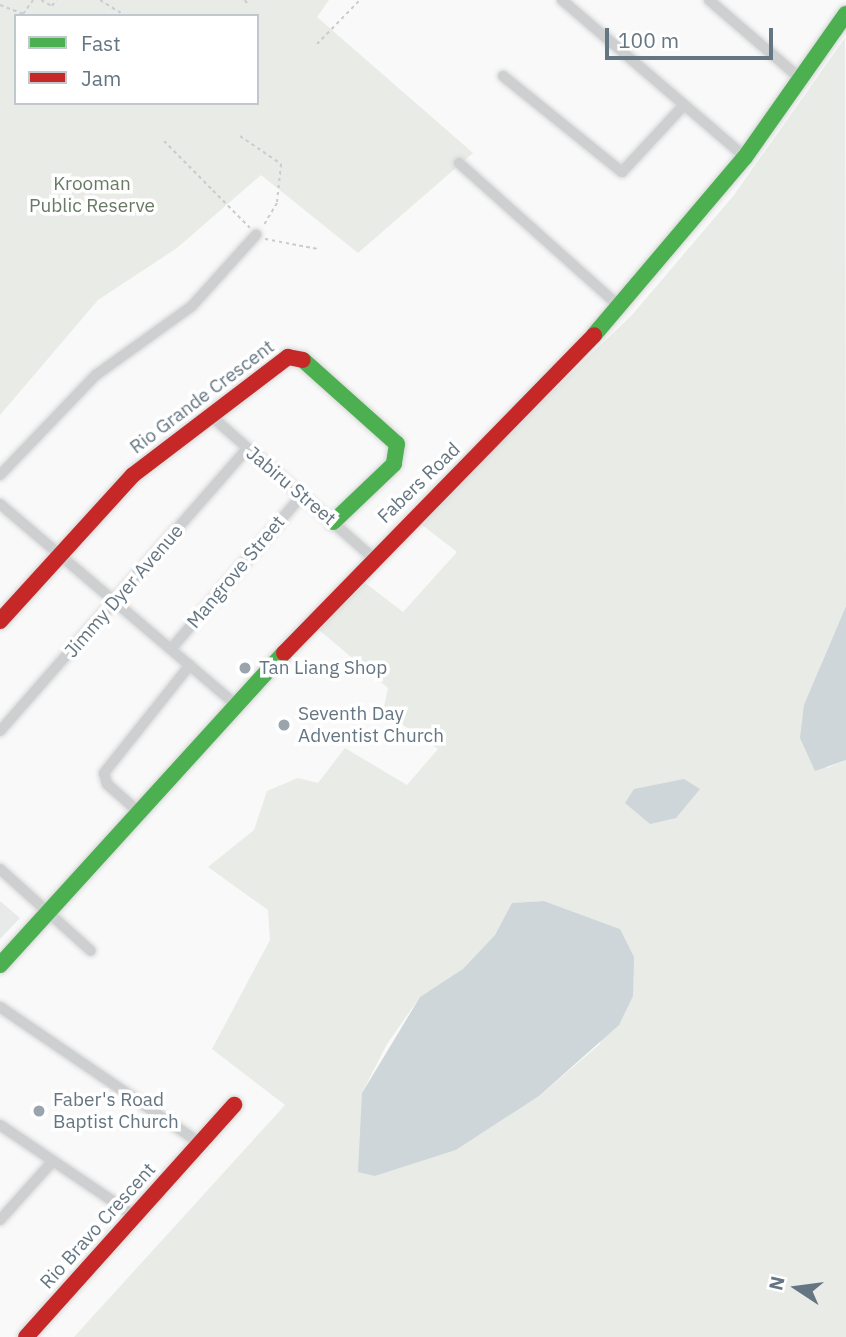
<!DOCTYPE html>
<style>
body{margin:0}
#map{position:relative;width:846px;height:1337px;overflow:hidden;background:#f9f9f9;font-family:"IBM Plex Sans",sans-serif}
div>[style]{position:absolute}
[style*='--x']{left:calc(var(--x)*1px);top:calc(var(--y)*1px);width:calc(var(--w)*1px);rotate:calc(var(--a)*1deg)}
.built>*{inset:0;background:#e8e9e9}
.green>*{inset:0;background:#e8ebe6}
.water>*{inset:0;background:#ced6d9}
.path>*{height:2px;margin-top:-1px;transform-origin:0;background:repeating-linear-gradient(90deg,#cbcccd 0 3.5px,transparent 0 7px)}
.roads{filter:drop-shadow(0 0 2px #d5d6d7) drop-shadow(0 0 2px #d5d6d7)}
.street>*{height:10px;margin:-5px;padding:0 5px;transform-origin:5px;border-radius:5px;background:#cecfd0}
.fast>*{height:16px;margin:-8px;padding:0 8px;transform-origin:8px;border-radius:8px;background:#4caf50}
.jam>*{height:16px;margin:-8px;padding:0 8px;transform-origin:8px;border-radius:8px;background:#c62828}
.dots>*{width:19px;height:19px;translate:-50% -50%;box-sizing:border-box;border:4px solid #fff;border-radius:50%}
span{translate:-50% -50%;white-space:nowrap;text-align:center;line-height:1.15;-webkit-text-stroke:7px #fff;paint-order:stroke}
.park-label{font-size:19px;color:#687a64}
.street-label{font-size:19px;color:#657683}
.poi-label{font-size:19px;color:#657683}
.left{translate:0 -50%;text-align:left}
.legend{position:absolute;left:14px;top:14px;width:245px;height:91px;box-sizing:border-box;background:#fff;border:2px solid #c1c8cd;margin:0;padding:9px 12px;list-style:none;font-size:21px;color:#657683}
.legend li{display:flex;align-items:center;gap:14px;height:35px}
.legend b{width:35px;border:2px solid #c1c8cd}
.north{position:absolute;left:762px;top:1253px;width:70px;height:70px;-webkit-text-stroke:5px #fff;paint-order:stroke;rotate:283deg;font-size:19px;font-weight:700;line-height:28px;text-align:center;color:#657683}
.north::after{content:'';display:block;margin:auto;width:24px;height:32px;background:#657683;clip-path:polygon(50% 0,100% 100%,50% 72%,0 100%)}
.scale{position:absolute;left:605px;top:28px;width:168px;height:32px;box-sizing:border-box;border:4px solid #657683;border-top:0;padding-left:9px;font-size:21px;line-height:24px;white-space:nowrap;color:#657683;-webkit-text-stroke:5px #fff;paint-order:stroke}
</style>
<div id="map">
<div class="built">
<div style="clip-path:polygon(0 901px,20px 918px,0 939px)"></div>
</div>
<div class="green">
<div style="clip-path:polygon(evenodd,0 0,329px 0,317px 17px,473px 153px,358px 253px,261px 175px,177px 248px,98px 300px,0 415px,0 0,16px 16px,257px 16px,257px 103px,16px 103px,16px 16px)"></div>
<div style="clip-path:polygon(evenodd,845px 38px,846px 606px,820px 667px,827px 768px,846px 760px,846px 1337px,74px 1337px,285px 1105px,212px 1049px,270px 940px,268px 910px,208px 867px,254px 830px,267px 791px,298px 778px,318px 783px,345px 748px,407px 785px,438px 749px,383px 711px,388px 688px,319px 630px,364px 582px,403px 612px,457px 552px,417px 521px,632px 315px,734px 195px,845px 38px,544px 901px,620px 929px,600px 1044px,539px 1096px,456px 1150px,375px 1176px,362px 1093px,387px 1044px,420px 997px,463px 970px,495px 935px,513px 903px,544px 901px)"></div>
</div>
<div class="water">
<div style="clip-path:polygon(846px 606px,846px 760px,815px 771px,800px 738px,804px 705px)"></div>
<div style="clip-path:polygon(684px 779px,700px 789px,676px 818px,650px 824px,625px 803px,634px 789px)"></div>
<div style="clip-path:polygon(544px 901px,620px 929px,634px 957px,633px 996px,619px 1025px,539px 1096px,456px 1150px,375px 1176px,358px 1172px,362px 1093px,420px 997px,463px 969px,495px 935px,512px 903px)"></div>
</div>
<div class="path">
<div style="--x:41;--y:0;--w:13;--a:29"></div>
<div style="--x:52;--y:6;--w:7;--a:-56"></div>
<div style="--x:100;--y:0;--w:31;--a:32"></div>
<div style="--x:245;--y:0;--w:6;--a:59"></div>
<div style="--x:0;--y:5;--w:25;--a:21"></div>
<div style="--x:23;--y:14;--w:17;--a:-54"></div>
<div style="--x:317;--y:44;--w:62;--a:-45.7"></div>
<div style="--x:240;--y:136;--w:50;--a:34.3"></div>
<div style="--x:281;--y:164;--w:39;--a:96"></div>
<div style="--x:277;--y:203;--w:27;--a:121"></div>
<div style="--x:164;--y:141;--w:122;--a:45.3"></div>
<div style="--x:265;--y:239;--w:54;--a:10.7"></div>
</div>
<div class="roads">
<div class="street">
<div style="--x:562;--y:0;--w:241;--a:40.6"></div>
<div style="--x:709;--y:0;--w:121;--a:40.7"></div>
<div style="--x:503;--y:76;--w:153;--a:38.9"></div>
<div style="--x:622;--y:172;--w:91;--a:-47.2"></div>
<div style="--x:459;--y:163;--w:217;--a:41.8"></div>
<div style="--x:210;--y:415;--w:215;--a:41.2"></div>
<div style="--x:0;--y:475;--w:139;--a:-46.2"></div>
<div style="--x:96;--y:375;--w:118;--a:-35.7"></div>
<div style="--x:192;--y:306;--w:96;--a:-48"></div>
<div style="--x:0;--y:504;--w:309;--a:40.4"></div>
<div style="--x:171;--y:649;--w:201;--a:-49.6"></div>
<div style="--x:0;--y:731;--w:375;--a:-48.8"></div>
<div style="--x:141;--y:814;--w:45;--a:-138.6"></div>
<div style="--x:107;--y:784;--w:11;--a:-105"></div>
<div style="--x:104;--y:773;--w:138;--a:-51.5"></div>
<div style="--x:0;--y:869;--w:122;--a:42"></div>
<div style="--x:0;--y:1007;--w:242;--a:34.2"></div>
<div style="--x:0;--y:1125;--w:163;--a:34"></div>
<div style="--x:0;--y:1220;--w:79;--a:-48.1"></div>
</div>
<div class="fast">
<div style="--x:594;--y:335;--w:233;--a:-49.7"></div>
<div style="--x:745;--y:157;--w:175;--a:-54.8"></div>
<div style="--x:303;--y:360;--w:126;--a:41.8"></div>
<div style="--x:397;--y:444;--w:20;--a:99"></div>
<div style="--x:394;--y:464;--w:84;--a:136.4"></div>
<div style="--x:0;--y:965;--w:422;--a:-47.7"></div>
</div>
<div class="jam">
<div style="--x:0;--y:621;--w:197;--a:-47.7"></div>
<div style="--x:133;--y:475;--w:195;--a:-37.3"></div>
<div style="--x:288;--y:357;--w:15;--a:11"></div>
<div style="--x:284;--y:653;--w:444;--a:-45.7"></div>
<div style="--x:26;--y:1337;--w:312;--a:-48.1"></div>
</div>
</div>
<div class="dots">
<div style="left:245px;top:668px;background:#99a4ac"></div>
<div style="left:284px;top:725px;background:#99a4ac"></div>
<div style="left:39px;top:1111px;background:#99a4ac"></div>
</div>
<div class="park-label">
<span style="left:92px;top:195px">Krooman<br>Public Reserve</span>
</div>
<div class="street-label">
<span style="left:202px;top:397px;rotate:-37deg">Rio Grande Crescent</span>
<span style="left:419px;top:483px;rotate:-44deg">Fabers Road</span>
<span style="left:291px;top:486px;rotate:40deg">Jabiru Street</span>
<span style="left:236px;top:572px;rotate:-50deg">Mangrove Street</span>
<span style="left:124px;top:591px;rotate:-49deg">Jimmy Dyer Avenue</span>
<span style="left:98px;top:1226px;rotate:-48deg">Rio Bravo Crescent</span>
</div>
<div class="poi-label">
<span class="left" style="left:259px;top:668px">Tan Liang Shop</span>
<span class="left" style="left:298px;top:725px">Seventh Day<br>Adventist Church</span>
<span class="left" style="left:53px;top:1111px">Faber's Road<br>Baptist Church</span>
</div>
<ul class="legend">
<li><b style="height:9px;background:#4caf50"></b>Fast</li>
<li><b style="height:9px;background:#c62828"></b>Jam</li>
</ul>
<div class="north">N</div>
<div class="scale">100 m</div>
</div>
